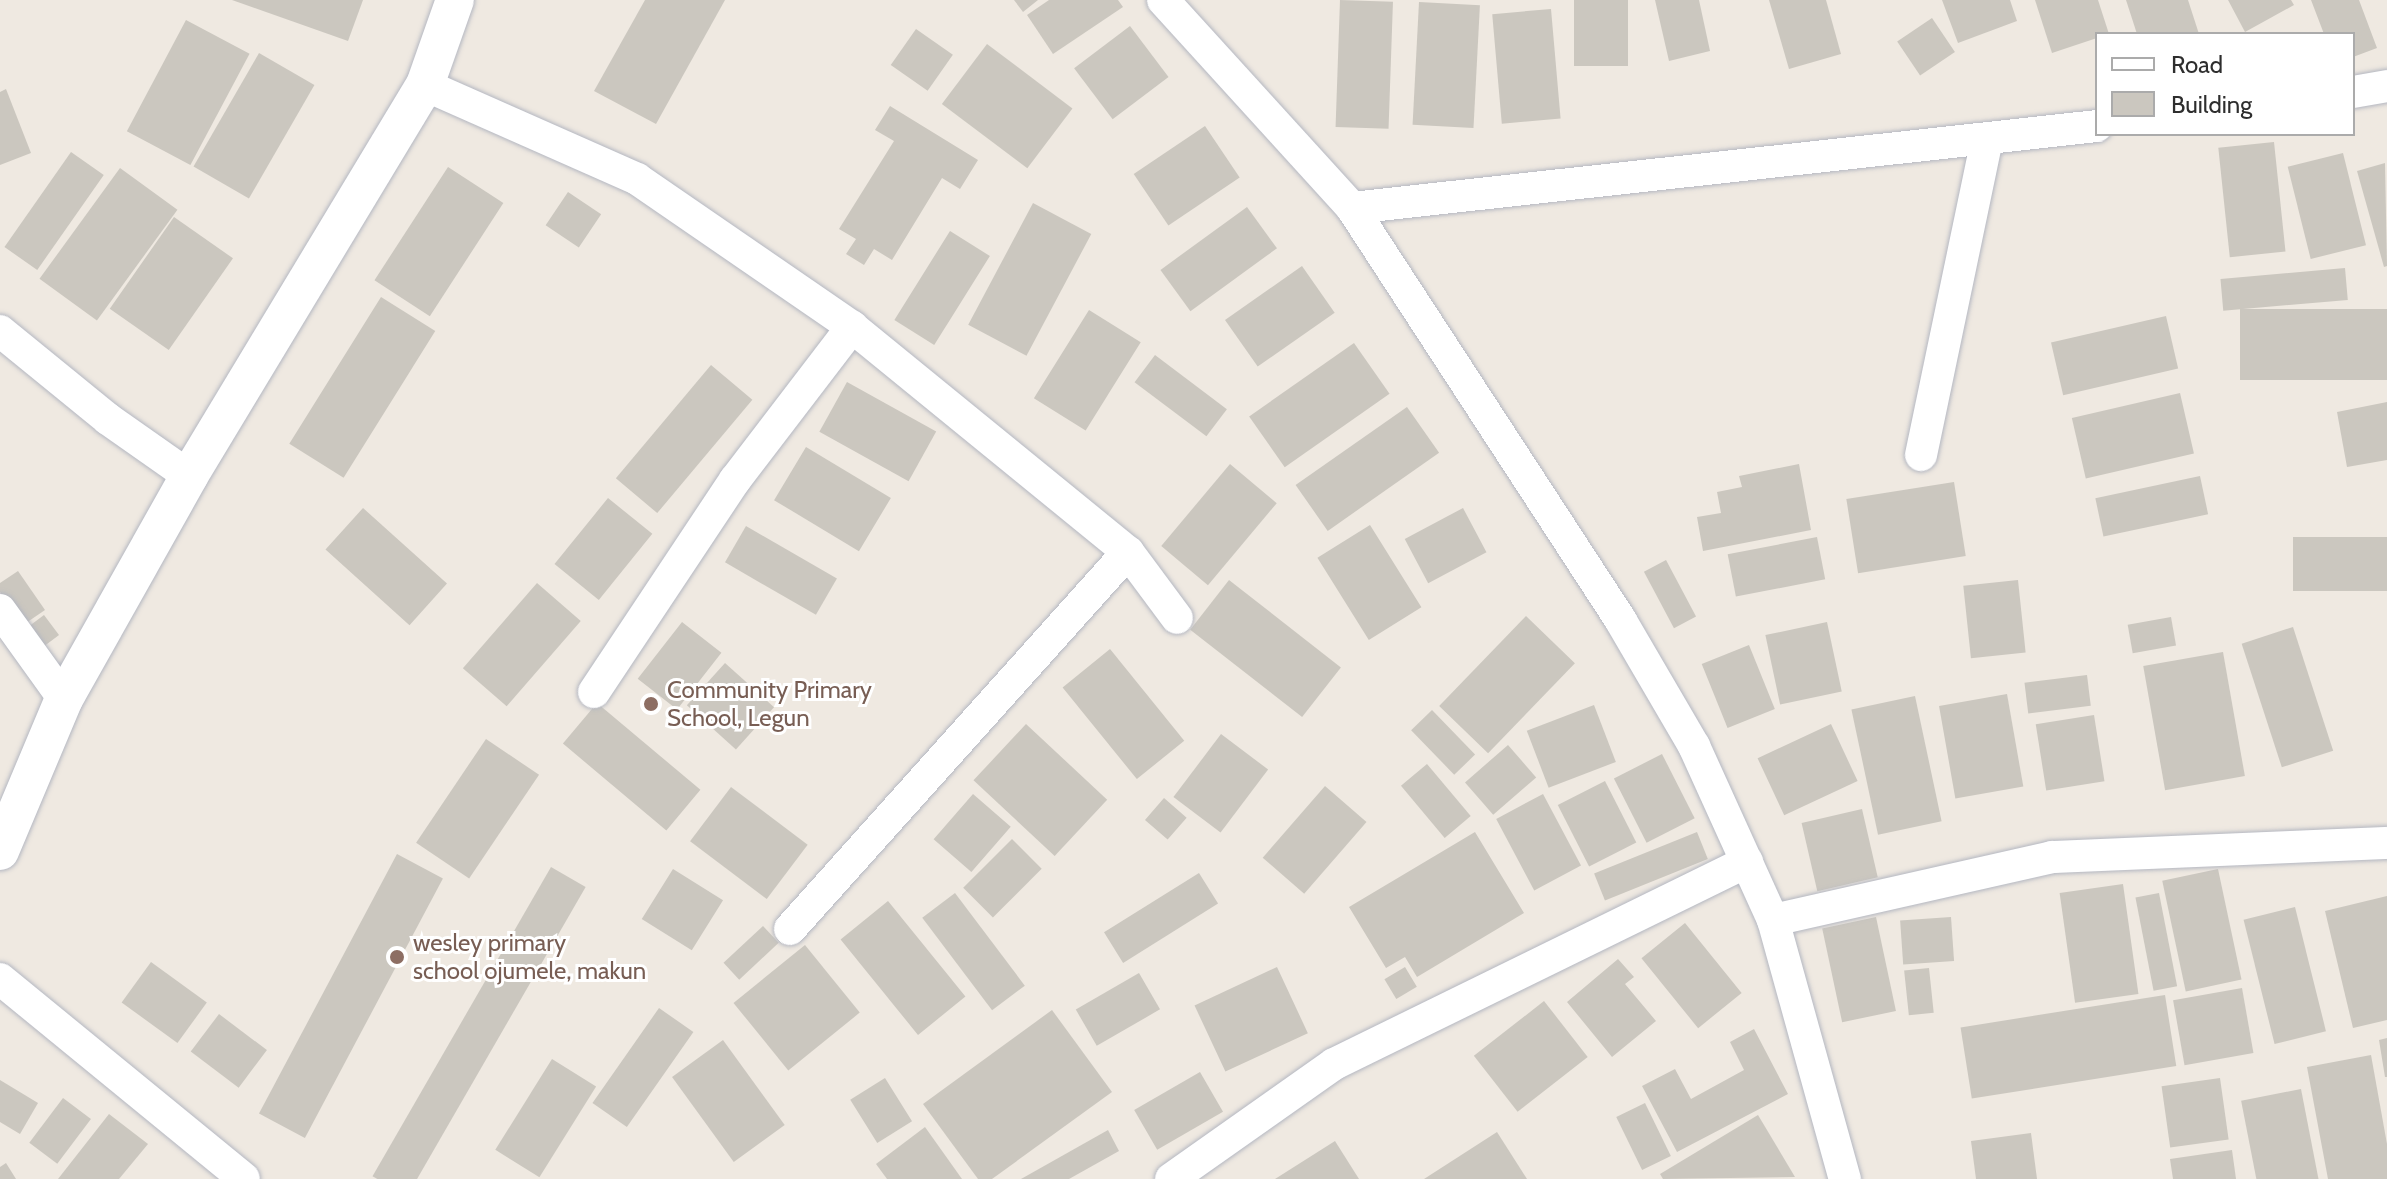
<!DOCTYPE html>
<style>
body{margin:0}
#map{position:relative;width:2387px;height:1179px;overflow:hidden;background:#efe9e1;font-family:Cabin,sans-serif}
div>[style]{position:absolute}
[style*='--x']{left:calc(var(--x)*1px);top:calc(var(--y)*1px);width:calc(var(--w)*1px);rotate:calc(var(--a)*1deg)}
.building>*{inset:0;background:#cbc7bf;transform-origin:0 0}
.roads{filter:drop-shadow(0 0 2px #b4b7c1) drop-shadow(0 0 2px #b4b7c1)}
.minor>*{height:32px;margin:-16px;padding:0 16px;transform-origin:16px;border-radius:16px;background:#fff}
.tertiary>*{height:38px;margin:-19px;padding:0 19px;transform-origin:19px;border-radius:19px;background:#fff}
.dots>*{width:22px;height:22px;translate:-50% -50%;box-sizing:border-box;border:4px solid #fff;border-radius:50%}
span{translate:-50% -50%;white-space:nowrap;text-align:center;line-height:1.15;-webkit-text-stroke:6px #fff;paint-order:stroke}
.education-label{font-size:24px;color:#785e54}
.left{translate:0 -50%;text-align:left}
.legend{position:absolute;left:2095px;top:32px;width:260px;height:104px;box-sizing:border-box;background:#fff;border:2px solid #ababab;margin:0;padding:10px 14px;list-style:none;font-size:24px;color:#2e2e2e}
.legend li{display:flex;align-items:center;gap:16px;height:40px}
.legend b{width:40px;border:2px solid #ababab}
</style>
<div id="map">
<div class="building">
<div style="clip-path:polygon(232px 0,363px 0,348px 41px)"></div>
<div style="clip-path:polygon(645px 0,725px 0,656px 124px,594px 91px)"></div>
<div style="clip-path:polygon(1014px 0,1038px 0,1023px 12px)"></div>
<div style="clip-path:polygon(1049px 0,1118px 0,1123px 7px,1053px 54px,1027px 15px)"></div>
<div style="left:1340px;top:0;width:53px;height:127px;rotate:2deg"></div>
<div style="left:1574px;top:0;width:54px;height:66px"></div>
<div style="clip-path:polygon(1655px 0,1699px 0,1710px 51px,1669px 61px)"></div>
<div style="clip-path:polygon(1769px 0,1826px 0,1841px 54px,1789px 69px)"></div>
<div style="clip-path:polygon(1942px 0,2010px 0,2017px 21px,1958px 43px)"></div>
<div style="clip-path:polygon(2035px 0,2098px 0,2109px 34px,2052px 53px)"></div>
<div style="clip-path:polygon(2126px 0,2188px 0,2199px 34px,2137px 34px)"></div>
<div style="clip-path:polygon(2228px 0,2291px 0,2294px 5px,2245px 32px)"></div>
<div style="clip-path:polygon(2311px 0,2359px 0,2377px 48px,2353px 57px,2353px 34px,2324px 34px)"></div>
<div style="left:1419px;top:2px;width:61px;height:123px;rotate:3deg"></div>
<div style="left:1551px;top:9px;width:110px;height:59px;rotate:85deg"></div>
<div style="left:1932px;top:18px;width:41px;height:42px;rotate:56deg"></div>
<div style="left:186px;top:20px;width:72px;height:126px;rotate:28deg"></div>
<div style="left:1130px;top:26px;width:64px;height:70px;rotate:53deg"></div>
<div style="left:916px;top:29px;width:45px;height:44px;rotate:35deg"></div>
<div style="left:987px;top:44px;width:107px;height:75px;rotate:37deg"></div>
<div style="left:259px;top:53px;width:64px;height:131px;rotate:30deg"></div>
<div style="clip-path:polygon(6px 89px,31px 153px,0 165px,0 92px)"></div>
<div style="clip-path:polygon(890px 106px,978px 160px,960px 189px,942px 178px,892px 260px,874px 249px,864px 265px,846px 254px,856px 239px,839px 229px,894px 141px,875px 130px)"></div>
<div style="left:1205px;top:126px;width:62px;height:86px;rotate:56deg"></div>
<div style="left:2274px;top:142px;width:110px;height:56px;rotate:84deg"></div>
<div style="left:71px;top:152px;width:40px;height:116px;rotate:35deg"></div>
<div style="left:2343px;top:153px;width:95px;height:57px;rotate:76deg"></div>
<div style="clip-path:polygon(2385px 163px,2387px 266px,2384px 267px,2357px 171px)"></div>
<div style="left:448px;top:167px;width:66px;height:135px;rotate:33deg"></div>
<div style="left:120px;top:168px;width:71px;height:137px;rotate:36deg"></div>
<div style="left:568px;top:192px;width:40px;height:40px;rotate:34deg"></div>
<div style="left:1033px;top:203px;width:66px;height:138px;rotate:28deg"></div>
<div style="left:1247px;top:207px;width:51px;height:107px;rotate:54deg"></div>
<div style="left:174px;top:217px;width:72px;height:112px;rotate:35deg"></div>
<div style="left:950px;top:231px;width:47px;height:105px;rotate:32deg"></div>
<div style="left:1302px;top:266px;width:57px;height:94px;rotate:55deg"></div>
<div style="left:2345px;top:268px;width:32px;height:125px;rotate:85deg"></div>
<div style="left:381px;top:297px;width:64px;height:173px;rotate:32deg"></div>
<div style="left:2387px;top:309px;width:71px;height:147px;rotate:90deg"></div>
<div style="left:1089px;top:310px;width:61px;height:104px;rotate:32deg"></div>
<div style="left:2166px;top:316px;width:54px;height:118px;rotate:77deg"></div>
<div style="left:1354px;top:343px;width:62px;height:128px;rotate:55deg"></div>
<div style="left:1155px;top:355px;width:90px;height:34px;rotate:37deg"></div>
<div style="left:711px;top:365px;width:54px;height:148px;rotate:40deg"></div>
<div style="left:847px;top:382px;width:102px;height:57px;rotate:29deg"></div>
<div style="left:2180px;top:393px;width:62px;height:111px;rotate:77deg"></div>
<div style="clip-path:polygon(2387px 402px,2387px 460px,2347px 467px,2337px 412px)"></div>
<div style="left:1407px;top:407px;width:56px;height:136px;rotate:55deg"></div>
<div style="left:806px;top:447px;width:99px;height:62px;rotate:31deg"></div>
<div style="left:1230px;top:464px;width:61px;height:107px;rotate:40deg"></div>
<div style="clip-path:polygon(1799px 464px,1811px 530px,1703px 551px,1697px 517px,1721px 513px,1717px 492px,1742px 487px,1739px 476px)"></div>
<div style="left:2200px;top:476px;width:39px;height:107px;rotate:78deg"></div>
<div style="left:1954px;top:482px;width:75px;height:109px;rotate:81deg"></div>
<div style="left:608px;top:498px;width:57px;height:85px;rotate:39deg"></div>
<div style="left:363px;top:508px;width:113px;height:56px;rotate:42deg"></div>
<div style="left:1463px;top:508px;width:50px;height:66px;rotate:62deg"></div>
<div style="left:1370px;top:525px;width:97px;height:62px;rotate:58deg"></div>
<div style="left:746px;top:526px;width:105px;height:42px;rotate:30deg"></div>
<div style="left:1817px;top:537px;width:43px;height:91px;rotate:79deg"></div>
<div style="left:2387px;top:537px;width:54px;height:94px;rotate:90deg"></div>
<div style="left:1666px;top:560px;width:64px;height:25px;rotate:62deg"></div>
<div style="clip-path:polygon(18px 571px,45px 610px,23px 625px,0 592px,0 583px)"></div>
<div style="left:1229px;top:580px;width:142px;height:63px;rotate:38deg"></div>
<div style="left:2018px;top:580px;width:73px;height:55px;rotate:84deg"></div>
<div style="left:537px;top:583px;width:58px;height:113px;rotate:41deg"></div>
<div style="left:44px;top:615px;width:25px;height:33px;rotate:53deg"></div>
<div style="left:1526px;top:616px;width:68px;height:125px;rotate:44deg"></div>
<div style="left:2171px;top:617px;width:29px;height:44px;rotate:80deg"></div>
<div style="left:682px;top:622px;width:50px;height:72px;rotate:38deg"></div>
<div style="left:1827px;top:622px;width:71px;height:63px;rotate:78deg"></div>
<div style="left:2293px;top:627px;width:130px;height:54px;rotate:72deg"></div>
<div style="left:1749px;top:645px;width:69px;height:51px;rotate:68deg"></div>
<div style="left:1110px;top:649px;width:118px;height:61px;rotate:51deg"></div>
<div style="left:2223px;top:652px;width:126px;height:81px;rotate:80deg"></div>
<div style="left:725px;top:663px;width:66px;height:57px;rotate:42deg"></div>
<div style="left:2087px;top:675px;width:31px;height:63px;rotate:83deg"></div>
<div style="left:2007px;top:694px;width:94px;height:69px;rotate:80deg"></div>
<div style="left:1915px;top:696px;width:128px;height:65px;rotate:78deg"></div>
<div style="left:597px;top:703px;width:135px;height:53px;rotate:40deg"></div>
<div style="left:1594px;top:705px;width:61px;height:72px;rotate:69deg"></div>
<div style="left:1432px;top:710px;width:62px;height:29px;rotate:46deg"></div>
<div style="left:2094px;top:715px;width:67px;height:59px;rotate:81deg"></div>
<div style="left:1026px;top:724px;width:111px;height:77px;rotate:43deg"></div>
<div style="left:1831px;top:724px;width:63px;height:81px;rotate:65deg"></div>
<div style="left:1221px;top:734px;width:59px;height:79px;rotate:37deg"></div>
<div style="left:486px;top:739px;width:64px;height:125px;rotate:34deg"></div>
<div style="left:1508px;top:745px;width:43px;height:57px;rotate:49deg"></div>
<div style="left:1662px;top:754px;width:72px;height:54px;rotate:63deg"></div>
<div style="left:1427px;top:764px;width:68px;height:34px;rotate:50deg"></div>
<div style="left:1605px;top:781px;width:69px;height:53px;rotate:63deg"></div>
<div style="left:1325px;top:786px;width:55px;height:95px;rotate:41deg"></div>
<div style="left:731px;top:787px;width:96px;height:68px;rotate:37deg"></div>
<div style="left:973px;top:794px;width:50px;height:60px;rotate:41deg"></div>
<div style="left:1543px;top:794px;width:81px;height:53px;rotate:62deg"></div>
<div style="left:1164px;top:798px;width:30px;height:29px;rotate:41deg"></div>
<div style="left:1862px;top:809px;width:70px;height:62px;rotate:77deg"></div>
<div style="clip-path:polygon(1475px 832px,1524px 913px,1417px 977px,1405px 957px,1386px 968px,1349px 907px)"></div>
<div style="left:1697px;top:832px;width:29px;height:111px;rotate:68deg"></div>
<div style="left:1012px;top:839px;width:42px;height:69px;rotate:45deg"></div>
<div style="left:397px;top:854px;width:52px;height:294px;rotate:28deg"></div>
<div style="left:551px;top:867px;width:40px;height:357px;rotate:30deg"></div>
<div style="left:673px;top:869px;width:59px;height:59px;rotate:32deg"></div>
<div style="left:2218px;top:869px;width:113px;height:57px;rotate:78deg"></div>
<div style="left:1199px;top:873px;width:36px;height:112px;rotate:58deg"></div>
<div style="left:2123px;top:884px;width:111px;height:64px;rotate:82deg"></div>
<div style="left:955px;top:893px;width:116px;height:41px;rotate:53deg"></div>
<div style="left:2159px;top:893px;width:95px;height:24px;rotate:79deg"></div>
<div style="clip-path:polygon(2387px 896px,2387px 1020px,2353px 1028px,2325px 911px)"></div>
<div style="left:888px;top:901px;width:123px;height:61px;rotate:51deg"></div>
<div style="left:2295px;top:907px;width:128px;height:53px;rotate:76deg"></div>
<div style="left:1876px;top:917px;width:96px;height:55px;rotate:78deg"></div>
<div style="left:1951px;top:917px;width:44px;height:51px;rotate:86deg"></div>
<div style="left:1685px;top:923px;width:90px;height:56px;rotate:51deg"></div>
<div style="left:763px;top:926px;width:23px;height:54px;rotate:47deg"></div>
<div style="left:805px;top:945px;width:87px;height:92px;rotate:51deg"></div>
<div style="clip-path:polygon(1618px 959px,1634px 977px,1625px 984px,1656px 1021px,1612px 1057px,1567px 1002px)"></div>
<div style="left:151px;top:962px;width:69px;height:50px;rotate:36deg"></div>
<div style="left:1277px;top:967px;width:73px;height:91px;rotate:65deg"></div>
<div style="left:1405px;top:967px;width:23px;height:24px;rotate:59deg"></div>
<div style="left:1929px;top:968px;width:45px;height:25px;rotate:84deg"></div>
<div style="left:1139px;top:973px;width:42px;height:73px;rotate:60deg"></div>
<div style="left:2242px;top:988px;width:66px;height:70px;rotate:80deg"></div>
<div style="left:2165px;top:995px;width:72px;height:207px;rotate:81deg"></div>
<div style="left:1544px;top:1001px;width:71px;height:89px;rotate:52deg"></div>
<div style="left:659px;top:1008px;width:42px;height:116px;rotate:35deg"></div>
<div style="clip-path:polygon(1052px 1010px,1112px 1092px,992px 1179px,978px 1179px,923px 1104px)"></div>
<div style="left:219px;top:1014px;width:60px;height:47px;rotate:37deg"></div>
<div style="clip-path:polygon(1754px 1029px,1788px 1094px,1677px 1152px,1642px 1086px,1675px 1069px,1691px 1099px,1744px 1070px,1730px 1042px)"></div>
<div style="clip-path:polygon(2387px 1038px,2387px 1077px,2385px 1077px,2379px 1040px)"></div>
<div style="left:723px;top:1040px;width:105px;height:63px;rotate:54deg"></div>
<div style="clip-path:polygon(2371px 1055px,2387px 1144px,2387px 1179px,2328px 1179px,2307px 1067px)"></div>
<div style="left:552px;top:1059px;width:52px;height:107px;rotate:32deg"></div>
<div style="left:1200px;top:1072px;width:46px;height:76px;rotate:60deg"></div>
<div style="left:885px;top:1078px;width:51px;height:41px;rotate:58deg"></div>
<div style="left:2220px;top:1078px;width:62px;height:59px;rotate:82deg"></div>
<div style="clip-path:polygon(0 1080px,38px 1103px,20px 1134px,0 1122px)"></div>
<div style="left:2301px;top:1089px;width:92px;height:61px;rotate:79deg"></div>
<div style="left:63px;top:1098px;width:35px;height:56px;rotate:37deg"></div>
<div style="left:1645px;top:1103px;width:59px;height:32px;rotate:64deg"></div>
<div style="clip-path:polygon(109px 1114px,148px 1144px,119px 1179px,58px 1179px)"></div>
<div style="clip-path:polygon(1758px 1115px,1795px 1177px,1663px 1179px,1660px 1174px)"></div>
<div style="clip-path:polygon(925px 1127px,962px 1179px,887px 1179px,876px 1164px)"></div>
<div style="clip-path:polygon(1108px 1130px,1119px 1151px,1069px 1179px,1021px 1179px)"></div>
<div style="clip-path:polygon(1497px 1132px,1527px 1179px,1424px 1179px)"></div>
<div style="clip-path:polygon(2031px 1133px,2037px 1179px,1976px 1179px,1971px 1141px)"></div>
<div style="clip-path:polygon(1335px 1141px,1359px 1179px,1275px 1179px)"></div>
<div style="clip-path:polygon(2232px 1150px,2236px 1179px,2173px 1179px,2170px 1159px)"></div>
<div style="clip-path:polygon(6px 1163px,16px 1179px,0 1179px,0 1167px)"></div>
</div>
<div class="roads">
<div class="minor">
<div style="--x:1163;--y:0;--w:281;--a:47.7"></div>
<div style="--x:1352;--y:208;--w:493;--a:56.9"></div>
<div style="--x:1621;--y:621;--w:145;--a:59.7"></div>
<div style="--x:1694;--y:746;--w:191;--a:65.6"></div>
<div style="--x:1773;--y:920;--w:269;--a:74.5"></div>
<div style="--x:425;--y:85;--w:232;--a:23.9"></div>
<div style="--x:637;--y:179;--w:261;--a:34.5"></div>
<div style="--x:852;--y:327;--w:356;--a:39.2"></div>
<div style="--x:1128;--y:552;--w:82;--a:53.4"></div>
<div style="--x:2353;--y:92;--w:35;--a:-10"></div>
<div style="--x:1352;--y:208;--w:749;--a:-6.28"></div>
<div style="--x:0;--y:331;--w:139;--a:39.2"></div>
<div style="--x:108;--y:419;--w:99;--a:35.1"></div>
<div style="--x:1921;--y:455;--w:323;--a:-78.2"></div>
<div style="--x:0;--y:610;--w:110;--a:54.3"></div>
<div style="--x:594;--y:692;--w:255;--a:-56.4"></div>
<div style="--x:735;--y:480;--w:193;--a:-52.6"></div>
<div style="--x:1773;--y:920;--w:286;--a:-12.7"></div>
<div style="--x:2052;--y:857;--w:335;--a:-2.4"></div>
<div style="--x:790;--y:929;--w:506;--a:-48.12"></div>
<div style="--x:0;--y:979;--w:315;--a:39.3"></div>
<div style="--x:1171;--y:1179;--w:199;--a:-35.2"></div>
<div style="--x:1334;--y:1064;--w:460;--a:-26.1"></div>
</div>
<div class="tertiary">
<div style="--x:0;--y:851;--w:165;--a:-67.2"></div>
<div style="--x:64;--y:699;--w:256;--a:-60.7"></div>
<div style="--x:189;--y:476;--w:457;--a:-58.9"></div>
<div style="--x:425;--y:85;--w:90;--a:-70.6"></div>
</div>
</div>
<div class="dots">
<div style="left:651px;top:704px;background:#8d6e63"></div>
<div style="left:397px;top:957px;background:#8d6e63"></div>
</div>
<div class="education-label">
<span class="left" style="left:667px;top:704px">Community Primary<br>School, Legun</span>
<span class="left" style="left:413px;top:957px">wesley primary<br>school ojumele, makun</span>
</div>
<ul class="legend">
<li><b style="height:10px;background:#fff"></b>Road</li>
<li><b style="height:22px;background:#cbc7bf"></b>Building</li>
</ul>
</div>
